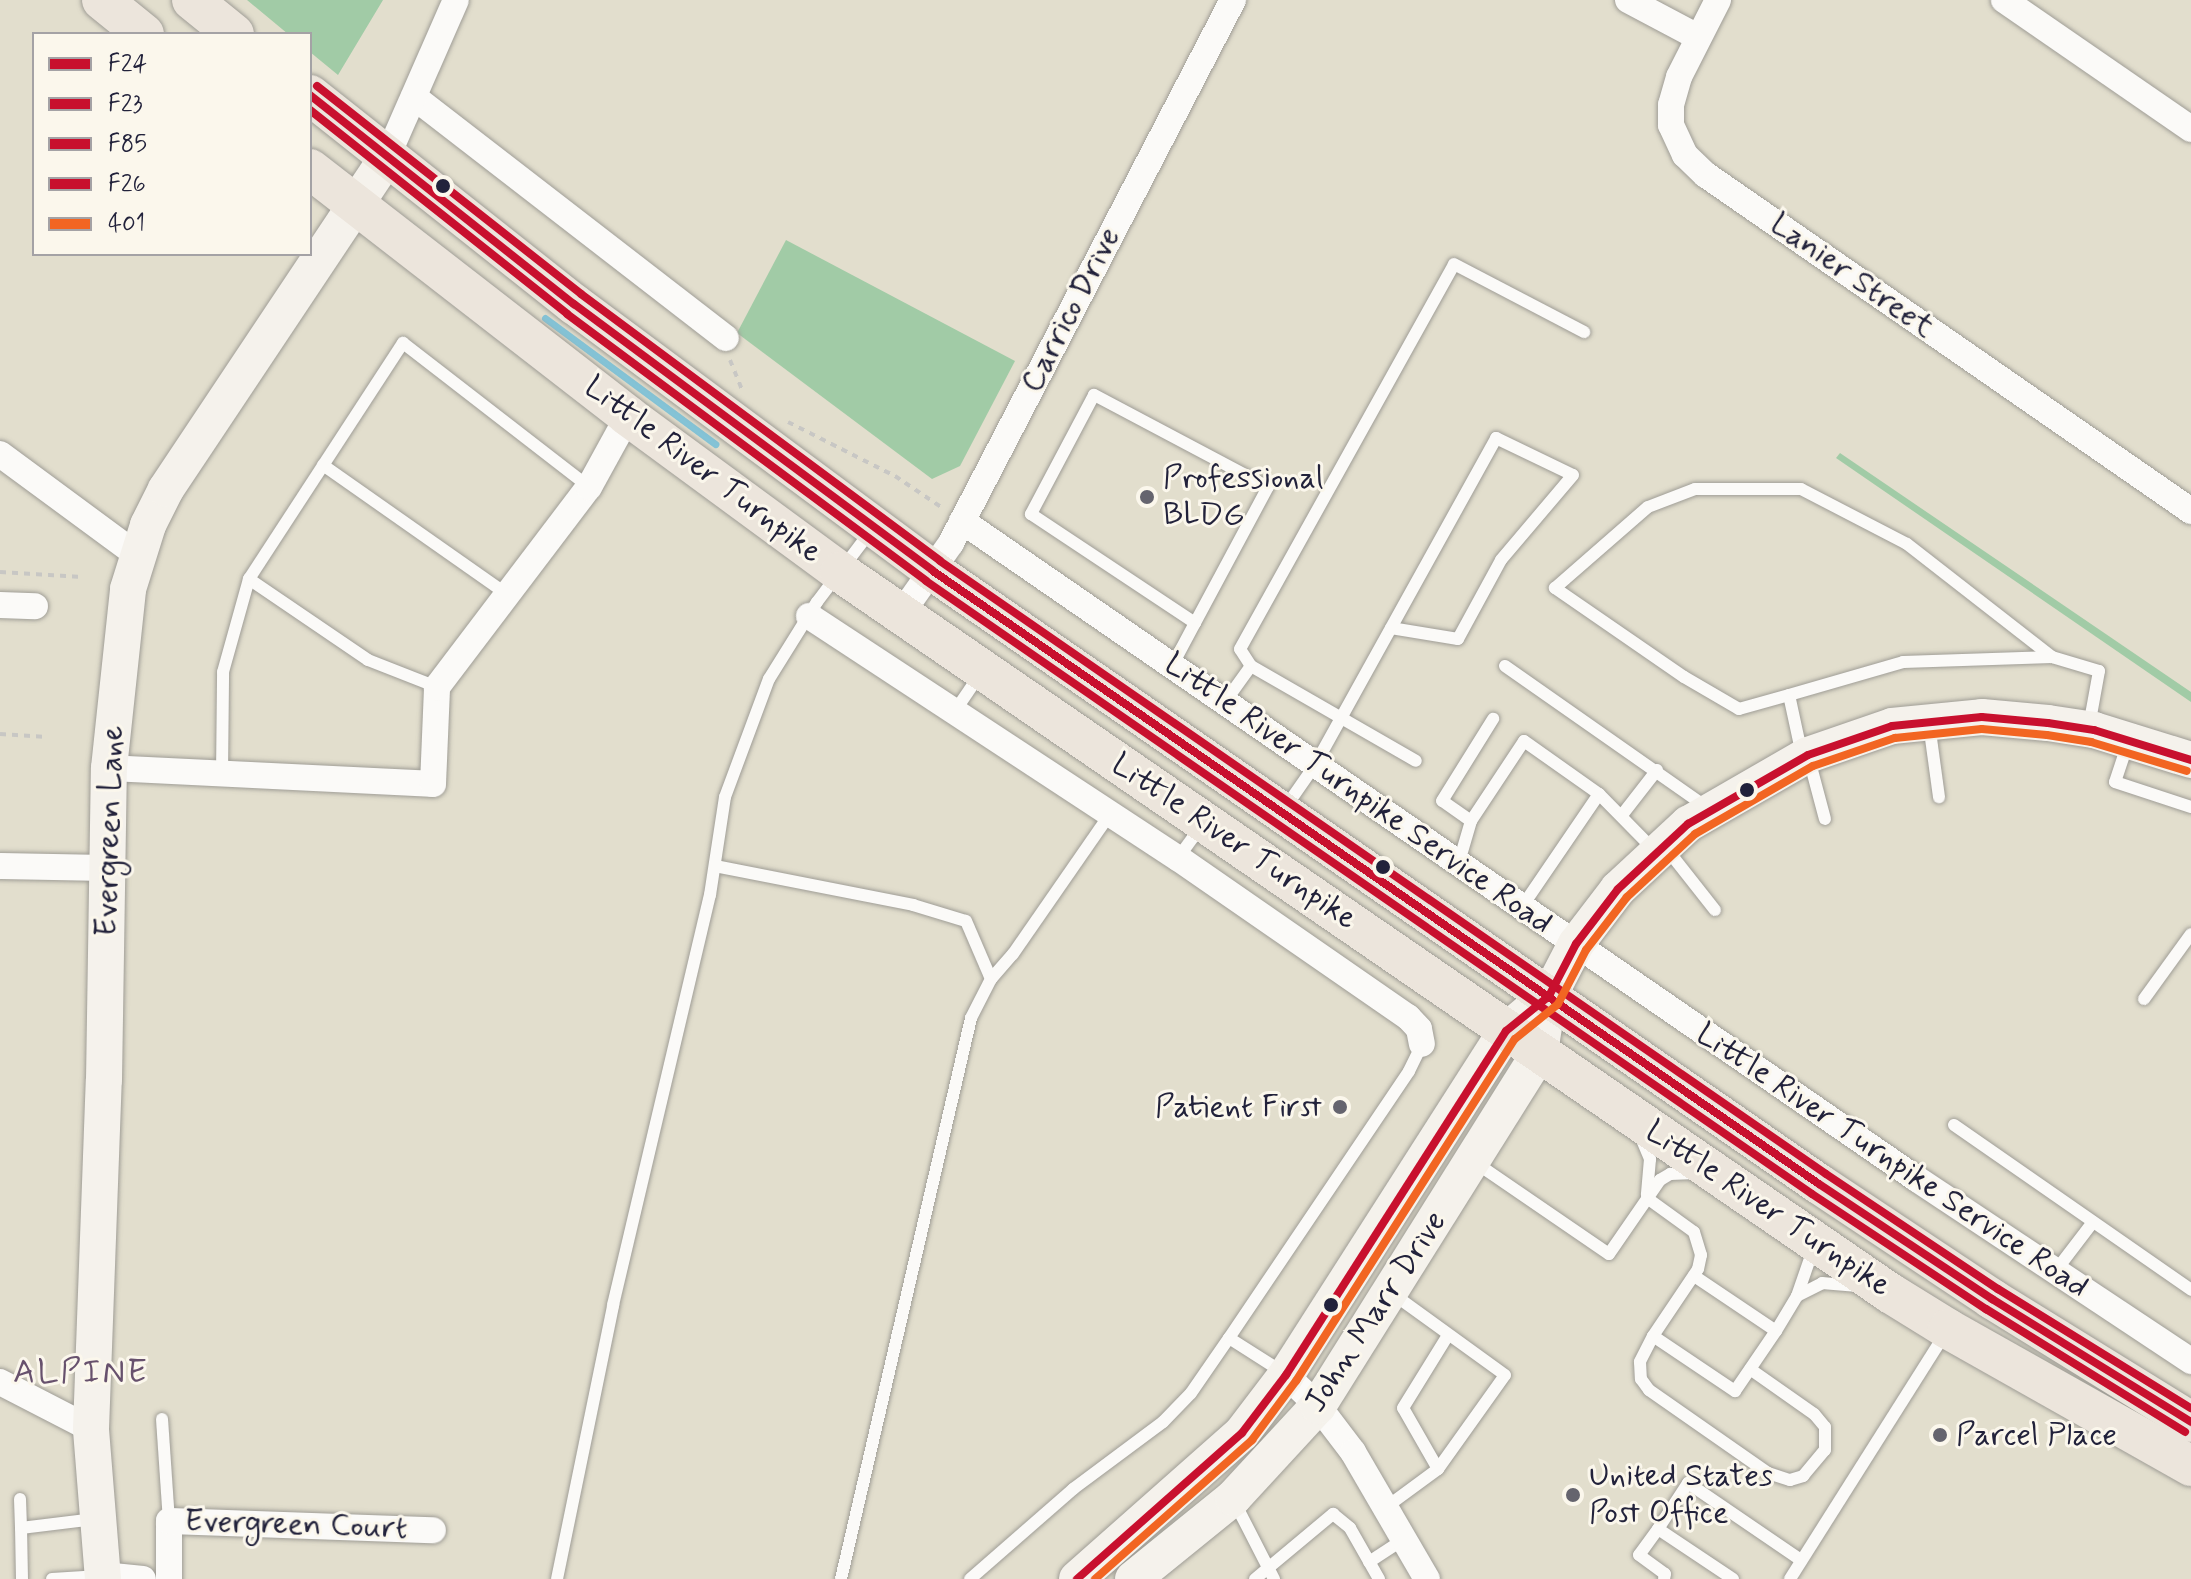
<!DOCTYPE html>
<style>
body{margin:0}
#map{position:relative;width:2191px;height:1579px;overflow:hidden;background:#e2decd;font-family:Mynerve,sans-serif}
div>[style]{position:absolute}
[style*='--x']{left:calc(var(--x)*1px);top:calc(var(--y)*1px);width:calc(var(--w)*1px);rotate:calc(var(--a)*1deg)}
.forest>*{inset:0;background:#a1cba6}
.stream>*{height:7px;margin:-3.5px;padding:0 3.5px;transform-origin:3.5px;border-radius:3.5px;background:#84c3d6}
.path>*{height:4px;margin-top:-2px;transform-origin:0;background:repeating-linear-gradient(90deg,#c8c7c4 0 6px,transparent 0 12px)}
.roads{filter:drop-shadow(0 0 2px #9f9d96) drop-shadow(0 0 2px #9f9d96)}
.lane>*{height:12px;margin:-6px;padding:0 6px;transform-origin:6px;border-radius:6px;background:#fbfaf8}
.street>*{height:26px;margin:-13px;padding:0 13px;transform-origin:13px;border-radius:13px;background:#fbfaf8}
.secondary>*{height:36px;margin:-18px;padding:0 18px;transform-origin:18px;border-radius:18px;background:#f5f2ec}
.primary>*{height:40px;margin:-20px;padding:0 20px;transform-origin:20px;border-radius:20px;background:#ece5dc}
.bus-1>*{height:8px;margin:-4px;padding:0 4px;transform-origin:4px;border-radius:4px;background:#c8102e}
.bus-2>*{height:8px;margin:-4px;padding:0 4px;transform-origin:4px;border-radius:4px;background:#c8102e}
.bus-3>*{height:8px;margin:-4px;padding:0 4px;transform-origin:4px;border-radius:4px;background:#c8102e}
.bus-4>*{height:8px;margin:-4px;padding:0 4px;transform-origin:4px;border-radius:4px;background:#c8102e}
.bus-5>*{height:8px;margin:-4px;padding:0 4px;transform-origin:4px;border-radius:4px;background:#f26522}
.dots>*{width:22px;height:22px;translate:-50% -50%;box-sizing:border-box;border:4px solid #fbf7ec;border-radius:50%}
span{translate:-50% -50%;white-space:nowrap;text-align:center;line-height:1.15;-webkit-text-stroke:6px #fbf7ec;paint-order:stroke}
.street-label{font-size:32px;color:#22223b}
.poi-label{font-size:32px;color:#22223b}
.left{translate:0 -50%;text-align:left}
.right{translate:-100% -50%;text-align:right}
.neighbourhood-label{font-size:34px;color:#67516d;letter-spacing:2px}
.legend{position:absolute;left:32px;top:32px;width:280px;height:224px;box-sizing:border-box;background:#fbf7ec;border:2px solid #a4a2a5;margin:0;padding:10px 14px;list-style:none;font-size:24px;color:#22223b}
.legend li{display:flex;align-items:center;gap:16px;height:40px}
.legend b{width:40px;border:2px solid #a4a2a5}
</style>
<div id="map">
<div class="forest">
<div style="clip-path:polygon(247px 0,383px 0,338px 75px,310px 52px,310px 34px,288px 34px)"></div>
<div style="clip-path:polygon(786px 240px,1015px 361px,960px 466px,932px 479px,737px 333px)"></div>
<div style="clip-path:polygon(1840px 453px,2191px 692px,2191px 702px,1836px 458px)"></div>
</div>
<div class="stream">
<div style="--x:545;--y:318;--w:212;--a:36.5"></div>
</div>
<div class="path">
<div style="--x:730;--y:360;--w:31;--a:68"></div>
<div style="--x:788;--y:422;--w:120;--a:26.8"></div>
<div style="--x:895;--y:476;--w:59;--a:34"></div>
<div style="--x:0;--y:572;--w:82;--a:3.5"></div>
<div style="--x:0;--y:734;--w:47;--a:3.7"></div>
</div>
<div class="roads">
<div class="lane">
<div style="--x:323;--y:465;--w:223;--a:35.1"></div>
<div style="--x:249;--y:579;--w:144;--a:34.2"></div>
<div style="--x:368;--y:660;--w:74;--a:21.4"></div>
<div style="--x:1172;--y:666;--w:49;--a:-61.9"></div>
<div style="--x:1195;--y:623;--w:154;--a:-61.8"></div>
<div style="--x:1268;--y:487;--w:197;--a:-152.1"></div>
<div style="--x:1094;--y:395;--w:135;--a:117.9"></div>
<div style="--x:1031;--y:514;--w:197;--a:33.6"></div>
<div style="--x:1251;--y:666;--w:20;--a:-123"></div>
<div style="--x:1240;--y:649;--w:440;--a:-60.9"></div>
<div style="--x:1454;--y:264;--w:147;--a:27.6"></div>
<div style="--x:1505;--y:666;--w:246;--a:35"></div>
<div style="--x:1789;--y:695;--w:52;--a:164.4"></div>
<div style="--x:1739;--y:709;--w:64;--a:-149.8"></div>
<div style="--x:1684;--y:677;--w:157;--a:-145.4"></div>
<div style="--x:1555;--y:588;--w:123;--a:-41.1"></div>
<div style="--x:1648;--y:507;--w:50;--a:-21"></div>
<div style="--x:1695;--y:489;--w:106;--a:0"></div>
<div style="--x:1801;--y:489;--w:119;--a:27.4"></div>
<div style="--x:1907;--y:544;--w:184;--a:37.9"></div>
<div style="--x:1225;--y:702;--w:44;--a:-54.2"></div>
<div style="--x:1251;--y:666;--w:190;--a:29.9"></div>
<div style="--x:953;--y:714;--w:50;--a:-55.7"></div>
<div style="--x:1929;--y:724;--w:74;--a:82.2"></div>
<div style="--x:2128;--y:743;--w:41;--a:108.4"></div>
<div style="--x:2115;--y:782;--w:80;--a:18.2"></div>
<div style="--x:1802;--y:755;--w:61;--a:-102.2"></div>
<div style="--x:1789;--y:695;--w:119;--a:-16.1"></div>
<div style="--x:1903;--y:662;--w:149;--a:-1.9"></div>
<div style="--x:2052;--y:657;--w:49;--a:16.6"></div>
<div style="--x:2099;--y:671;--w:56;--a:100.3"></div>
<div style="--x:1809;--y:759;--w:62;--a:75.1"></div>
<div style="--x:222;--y:775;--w:103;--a:-89.4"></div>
<div style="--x:223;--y:672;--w:97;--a:-74.4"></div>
<div style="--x:249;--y:579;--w:282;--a:-56.9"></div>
<div style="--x:403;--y:343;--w:235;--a:37.7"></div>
<div style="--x:1599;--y:794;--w:78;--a:45.5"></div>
<div style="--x:1285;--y:808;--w:52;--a:-55.1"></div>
<div style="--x:1315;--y:765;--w:374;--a:-61"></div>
<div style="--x:1496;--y:438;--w:85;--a:25.7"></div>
<div style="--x:1573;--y:475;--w:111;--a:130.3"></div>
<div style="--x:1501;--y:560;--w:90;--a:118.6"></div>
<div style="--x:1458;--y:639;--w:68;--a:-170.7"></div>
<div style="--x:1622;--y:815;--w:57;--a:-52.1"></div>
<div style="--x:1471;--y:821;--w:35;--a:-145"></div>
<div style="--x:1442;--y:801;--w:97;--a:-58.1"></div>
<div style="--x:1666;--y:848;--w:79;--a:51.7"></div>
<div style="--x:1178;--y:858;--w:41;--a:-54"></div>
<div style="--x:1459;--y:862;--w:43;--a:-73.7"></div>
<div style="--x:1471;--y:821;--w:96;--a:-56.5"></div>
<div style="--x:1524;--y:741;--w:92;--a:35.2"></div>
<div style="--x:1599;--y:794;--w:137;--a:124.3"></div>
<div style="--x:715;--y:866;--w:202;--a:11.1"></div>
<div style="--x:913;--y:905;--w:55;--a:16.8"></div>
<div style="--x:966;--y:921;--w:63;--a:66.7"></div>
<div style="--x:2144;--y:999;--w:80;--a:-54.1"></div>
<div style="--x:1954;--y:1125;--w:289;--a:34.8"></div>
<div style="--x:1642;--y:1140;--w:21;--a:67"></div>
<div style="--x:1650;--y:1159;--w:36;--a:95"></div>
<div style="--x:1476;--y:1163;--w:161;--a:34.4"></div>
<div style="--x:1609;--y:1254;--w:90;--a:-55.4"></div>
<div style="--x:1660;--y:1180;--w:12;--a:-31"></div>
<div style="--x:1670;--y:1174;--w:26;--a:-2"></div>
<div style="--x:1647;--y:1198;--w:58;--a:35.9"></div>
<div style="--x:1694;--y:1232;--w:24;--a:73"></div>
<div style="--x:1701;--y:1255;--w:14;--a:102"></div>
<div style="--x:1698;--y:1269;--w:81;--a:123.9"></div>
<div style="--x:1653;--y:1336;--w:99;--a:33.9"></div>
<div style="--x:1735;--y:1391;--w:73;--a:-55.7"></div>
<div style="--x:1776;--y:1331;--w:99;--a:-146.1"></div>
<div style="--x:2054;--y:1273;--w:64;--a:-52.6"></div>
<div style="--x:1797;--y:1296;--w:28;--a:-27"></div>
<div style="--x:1822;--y:1283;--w:36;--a:5"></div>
<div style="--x:1776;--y:1331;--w:41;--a:-59"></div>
<div style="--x:1797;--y:1296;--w:52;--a:-70.9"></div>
<div style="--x:1653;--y:1336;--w:29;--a:117"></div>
<div style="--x:1640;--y:1362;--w:17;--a:87"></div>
<div style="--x:1641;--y:1379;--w:14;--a:54"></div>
<div style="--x:1649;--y:1390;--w:145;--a:34.9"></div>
<div style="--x:1768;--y:1473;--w:23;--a:18"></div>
<div style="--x:1790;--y:1480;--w:14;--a:-17"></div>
<div style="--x:1803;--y:1476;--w:34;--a:-50"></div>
<div style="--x:1825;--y:1450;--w:23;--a:-90"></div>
<div style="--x:1825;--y:1427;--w:17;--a:-130"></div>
<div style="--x:1814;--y:1414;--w:78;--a:-144.9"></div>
<div style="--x:1229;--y:1338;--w:322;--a:-56"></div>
<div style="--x:1409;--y:1071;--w:30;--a:-64"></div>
<div style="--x:162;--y:1419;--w:102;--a:86.1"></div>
<div style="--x:1438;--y:1469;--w:70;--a:-119.8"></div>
<div style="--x:1403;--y:1408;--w:86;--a:-58.3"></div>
<div style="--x:20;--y:1499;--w:29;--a:88"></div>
<div style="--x:1234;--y:1501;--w:88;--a:62.9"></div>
<div style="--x:1385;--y:1508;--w:66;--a:-36.3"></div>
<div style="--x:1438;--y:1469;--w:115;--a:-54.5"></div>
<div style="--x:1505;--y:1375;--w:138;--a:-144.1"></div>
<div style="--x:1658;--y:1529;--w:32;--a:126"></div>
<div style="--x:1639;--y:1555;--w:32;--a:36"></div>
<div style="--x:1665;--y:1574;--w:5;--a:101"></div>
<div style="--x:1369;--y:1562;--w:42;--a:-33.3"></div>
<div style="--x:22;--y:1579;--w:51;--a:-91.1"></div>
<div style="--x:21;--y:1528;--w:74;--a:-7"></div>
<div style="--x:52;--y:1579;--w:48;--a:-3.6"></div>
<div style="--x:557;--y:1579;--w:280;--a:-78.4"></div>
<div style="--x:613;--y:1305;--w:421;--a:-76.7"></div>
<div style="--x:710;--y:895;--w:99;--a:-81.3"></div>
<div style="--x:725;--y:797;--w:126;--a:-69.6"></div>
<div style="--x:769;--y:679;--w:91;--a:-58.1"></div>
<div style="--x:817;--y:602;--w:88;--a:-52.9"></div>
<div style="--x:841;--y:1579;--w:576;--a:-76.95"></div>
<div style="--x:971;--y:1018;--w:44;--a:-62.9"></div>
<div style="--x:991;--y:979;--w:33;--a:-49"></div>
<div style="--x:1013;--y:954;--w:170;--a:-55.3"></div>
<div style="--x:970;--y:1579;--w:137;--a:-41.1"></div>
<div style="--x:1073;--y:1489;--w:112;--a:-36.7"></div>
<div style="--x:1163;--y:1422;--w:40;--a:-46"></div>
<div style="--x:1191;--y:1393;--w:67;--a:-55.4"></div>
<div style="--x:1229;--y:1338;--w:65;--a:32.5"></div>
<div style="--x:1255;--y:1579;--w:102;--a:-39.8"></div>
<div style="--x:1333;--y:1514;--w:22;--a:39"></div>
<div style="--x:1350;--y:1528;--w:59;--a:60.4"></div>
<div style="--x:1733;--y:1579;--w:90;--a:-146.3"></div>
<div style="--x:1658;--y:1529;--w:55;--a:-56.9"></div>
<div style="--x:1688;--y:1483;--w:137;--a:34.3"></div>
<div style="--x:1790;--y:1579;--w:289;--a:-57.7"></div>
</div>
<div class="street">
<div style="--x:1628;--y:0;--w:79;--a:27.9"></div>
<div style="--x:1718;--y:0;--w:86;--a:116.9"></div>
<div style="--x:1679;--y:77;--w:29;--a:106"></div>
<div style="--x:1671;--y:105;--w:20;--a:90"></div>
<div style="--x:1671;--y:125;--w:33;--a:65"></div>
<div style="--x:1685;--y:155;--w:29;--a:44"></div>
<div style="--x:1706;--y:175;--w:590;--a:34.71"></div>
<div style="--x:2004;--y:0;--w:227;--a:34.6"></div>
<div style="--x:414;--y:97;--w:394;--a:37.7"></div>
<div style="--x:387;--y:157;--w:171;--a:-66.3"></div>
<div style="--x:0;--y:454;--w:170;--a:36.4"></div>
<div style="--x:962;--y:521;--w:1160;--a:34.57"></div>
<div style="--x:1917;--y:1179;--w:329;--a:33.6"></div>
<div style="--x:0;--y:605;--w:35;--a:2"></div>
<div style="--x:901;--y:614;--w:87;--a:-54.8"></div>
<div style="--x:951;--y:543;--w:612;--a:-62.56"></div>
<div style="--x:809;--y:616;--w:441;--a:33.3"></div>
<div style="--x:1178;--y:858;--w:280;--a:34.7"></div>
<div style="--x:1408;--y:1017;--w:16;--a:47"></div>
<div style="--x:1419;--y:1029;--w:15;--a:79"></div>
<div style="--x:109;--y:768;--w:324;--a:2.8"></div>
<div style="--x:433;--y:784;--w:97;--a:-87.6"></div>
<div style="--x:437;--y:687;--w:251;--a:-52.8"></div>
<div style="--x:589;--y:487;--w:81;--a:-61.2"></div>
<div style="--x:0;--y:866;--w:106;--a:1.1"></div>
<div style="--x:1286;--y:1375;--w:45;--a:44.1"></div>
<div style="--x:1318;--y:1406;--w:58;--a:52.7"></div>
<div style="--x:1353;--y:1452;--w:147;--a:59.8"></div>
<div style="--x:0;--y:1382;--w:102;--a:27.3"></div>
<div style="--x:103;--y:1575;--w:40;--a:5.7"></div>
<div style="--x:169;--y:1579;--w:58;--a:-90"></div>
<div style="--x:169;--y:1521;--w:264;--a:2"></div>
</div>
<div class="secondary">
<div style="--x:103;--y:1579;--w:150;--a:-94.6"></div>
<div style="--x:91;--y:1429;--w:349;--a:-87.9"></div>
<div style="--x:104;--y:1080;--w:312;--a:-89.1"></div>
<div style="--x:109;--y:768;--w:180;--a:-83.9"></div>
<div style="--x:128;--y:589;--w:67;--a:-72.6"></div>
<div style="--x:148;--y:525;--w:40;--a:-63.4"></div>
<div style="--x:166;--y:489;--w:399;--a:-56.3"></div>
<div style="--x:1077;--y:1579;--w:220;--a:-41.5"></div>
<div style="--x:1242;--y:1433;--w:73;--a:-52.8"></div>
<div style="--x:1286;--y:1375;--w:408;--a:-57.4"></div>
<div style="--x:1506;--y:1031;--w:30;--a:-40"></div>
<div style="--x:1133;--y:1579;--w:129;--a:-39"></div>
<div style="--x:1233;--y:1498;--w:125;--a:-47.3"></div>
<div style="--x:1318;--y:1406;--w:418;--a:-57.9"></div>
<div style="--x:1540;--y:1052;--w:57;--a:-80.9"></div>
<div style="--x:1549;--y:996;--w:59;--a:-62.6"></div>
<div style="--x:1576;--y:944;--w:69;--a:-52.6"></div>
<div style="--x:1618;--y:889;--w:96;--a:-42.9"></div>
<div style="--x:1688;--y:824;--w:138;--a:-29.9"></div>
<div style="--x:1808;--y:755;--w:89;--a:-19"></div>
<div style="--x:1892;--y:726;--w:90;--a:-5.7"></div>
<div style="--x:1982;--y:717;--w:66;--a:5.2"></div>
<div style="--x:2048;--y:723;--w:47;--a:8.7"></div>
<div style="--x:2094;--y:730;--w:102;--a:17.2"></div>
</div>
<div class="primary">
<div style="--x:102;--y:0;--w:54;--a:39"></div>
<div style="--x:192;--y:0;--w:54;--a:39"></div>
<div style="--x:310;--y:95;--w:337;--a:38.4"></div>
<div style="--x:574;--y:304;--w:447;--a:36.6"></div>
<div style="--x:933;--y:571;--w:1077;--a:34.68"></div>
<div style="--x:1819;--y:1184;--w:208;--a:33.6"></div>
<div style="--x:1992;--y:1299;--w:234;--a:31.7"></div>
<div style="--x:310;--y:169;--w:403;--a:37.8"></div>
<div style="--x:628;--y:416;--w:263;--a:36.3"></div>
<div style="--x:840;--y:572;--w:1274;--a:34.48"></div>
<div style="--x:1890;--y:1293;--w:68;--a:31.8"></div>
<div style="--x:1948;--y:1329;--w:279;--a:29.4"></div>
</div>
</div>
<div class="bus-1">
<div style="--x:310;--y:95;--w:337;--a:38.4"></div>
<div style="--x:574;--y:304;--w:447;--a:36.6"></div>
<div style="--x:933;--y:571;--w:1077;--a:34.68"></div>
<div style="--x:1819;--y:1184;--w:208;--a:33.6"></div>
<div style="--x:1992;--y:1299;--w:234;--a:31.7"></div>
</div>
<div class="bus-2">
<div style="--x:310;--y:110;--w:328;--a:38.4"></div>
<div style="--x:567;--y:314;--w:447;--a:36.6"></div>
<div style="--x:926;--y:581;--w:1077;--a:34.68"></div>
<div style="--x:1812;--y:1194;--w:209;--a:33.5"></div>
<div style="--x:1986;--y:1309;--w:234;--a:31.7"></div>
</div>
<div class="bus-3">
<div style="--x:317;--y:86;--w:336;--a:38.2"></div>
<div style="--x:581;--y:294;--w:447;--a:36.6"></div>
<div style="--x:940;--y:561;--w:1077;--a:34.68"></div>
<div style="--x:1826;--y:1174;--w:207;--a:33.8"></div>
<div style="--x:1998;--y:1289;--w:227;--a:31.7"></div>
</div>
<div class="bus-4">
<div style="--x:1077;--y:1579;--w:220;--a:-41.5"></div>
<div style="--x:1242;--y:1433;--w:73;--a:-52.8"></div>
<div style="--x:1286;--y:1375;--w:408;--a:-57.4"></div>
<div style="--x:1506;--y:1031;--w:55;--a:-39.1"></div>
<div style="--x:1549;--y:996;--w:59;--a:-62.6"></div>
<div style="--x:1576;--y:944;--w:69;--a:-52.6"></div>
<div style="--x:1618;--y:889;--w:96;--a:-42.9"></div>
<div style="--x:1688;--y:824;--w:138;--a:-29.9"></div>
<div style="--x:1808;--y:755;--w:89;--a:-19"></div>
<div style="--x:1892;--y:726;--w:90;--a:-5.7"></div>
<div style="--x:1982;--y:717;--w:66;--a:5.2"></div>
<div style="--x:2048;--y:723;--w:47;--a:8.7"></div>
<div style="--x:2094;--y:730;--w:102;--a:17.2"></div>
</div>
<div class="bus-5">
<div style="--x:1095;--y:1579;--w:210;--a:-41.5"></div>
<div style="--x:1252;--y:1440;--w:74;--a:-53.3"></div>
<div style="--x:1296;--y:1381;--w:406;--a:-57.4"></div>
<div style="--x:1515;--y:1039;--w:55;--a:-39.1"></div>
<div style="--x:1558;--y:1004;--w:61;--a:-62.6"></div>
<div style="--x:1586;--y:950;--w:67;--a:-52.3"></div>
<div style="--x:1627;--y:897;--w:93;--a:-42.8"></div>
<div style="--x:1695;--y:834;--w:136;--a:-30"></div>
<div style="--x:1813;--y:766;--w:87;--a:-18.9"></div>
<div style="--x:1895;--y:738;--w:87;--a:-5.9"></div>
<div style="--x:1982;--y:729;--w:65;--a:5.3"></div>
<div style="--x:2047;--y:735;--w:45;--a:9"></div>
<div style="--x:2091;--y:742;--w:100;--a:16.8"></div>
</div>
<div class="dots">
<div style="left:443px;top:186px;background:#22223b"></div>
<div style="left:1147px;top:497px;background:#65646e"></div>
<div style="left:1747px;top:790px;background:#22223b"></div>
<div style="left:1383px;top:867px;background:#22223b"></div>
<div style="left:1340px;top:1107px;background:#65646e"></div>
<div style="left:1331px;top:1305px;background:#22223b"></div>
<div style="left:1940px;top:1435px;background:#65646e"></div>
<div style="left:1573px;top:1495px;background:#65646e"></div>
</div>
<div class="street-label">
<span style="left:1852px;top:276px;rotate:35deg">Lanier Street</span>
<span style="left:1071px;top:310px;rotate:-63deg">Carrico Drive</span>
<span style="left:703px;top:470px;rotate:37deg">Little River Turnpike</span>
<span style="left:1358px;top:794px;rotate:35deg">Little River Turnpike Service Road</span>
<span style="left:110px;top:831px;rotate:-88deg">Evergreen Lane</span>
<span style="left:1234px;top:842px;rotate:34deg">Little River Turnpike</span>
<span style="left:1892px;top:1161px;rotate:34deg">Little River Turnpike Service Road</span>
<span style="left:1768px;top:1209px;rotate:34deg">Little River Turnpike</span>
<span style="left:1376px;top:1312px;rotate:-57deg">John Marr Drive</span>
<span style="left:296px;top:1525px;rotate:2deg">Evergreen Court</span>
</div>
<div class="poi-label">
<span class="left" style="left:1163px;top:497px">Professional<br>BLDG</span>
<span class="right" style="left:1322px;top:1107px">Patient First</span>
<span class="left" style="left:1956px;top:1435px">Parcel Place</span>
<span class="left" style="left:1589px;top:1495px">United States<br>Post Office</span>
</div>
<div class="neighbourhood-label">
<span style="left:81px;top:1373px">ALPINE</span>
</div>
<ul class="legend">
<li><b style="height:10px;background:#c8102e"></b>F24</li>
<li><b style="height:10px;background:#c8102e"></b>F23</li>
<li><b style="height:10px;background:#c8102e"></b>F85</li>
<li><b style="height:10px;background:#c8102e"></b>F26</li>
<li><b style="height:10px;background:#f26522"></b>401</li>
</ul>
</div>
